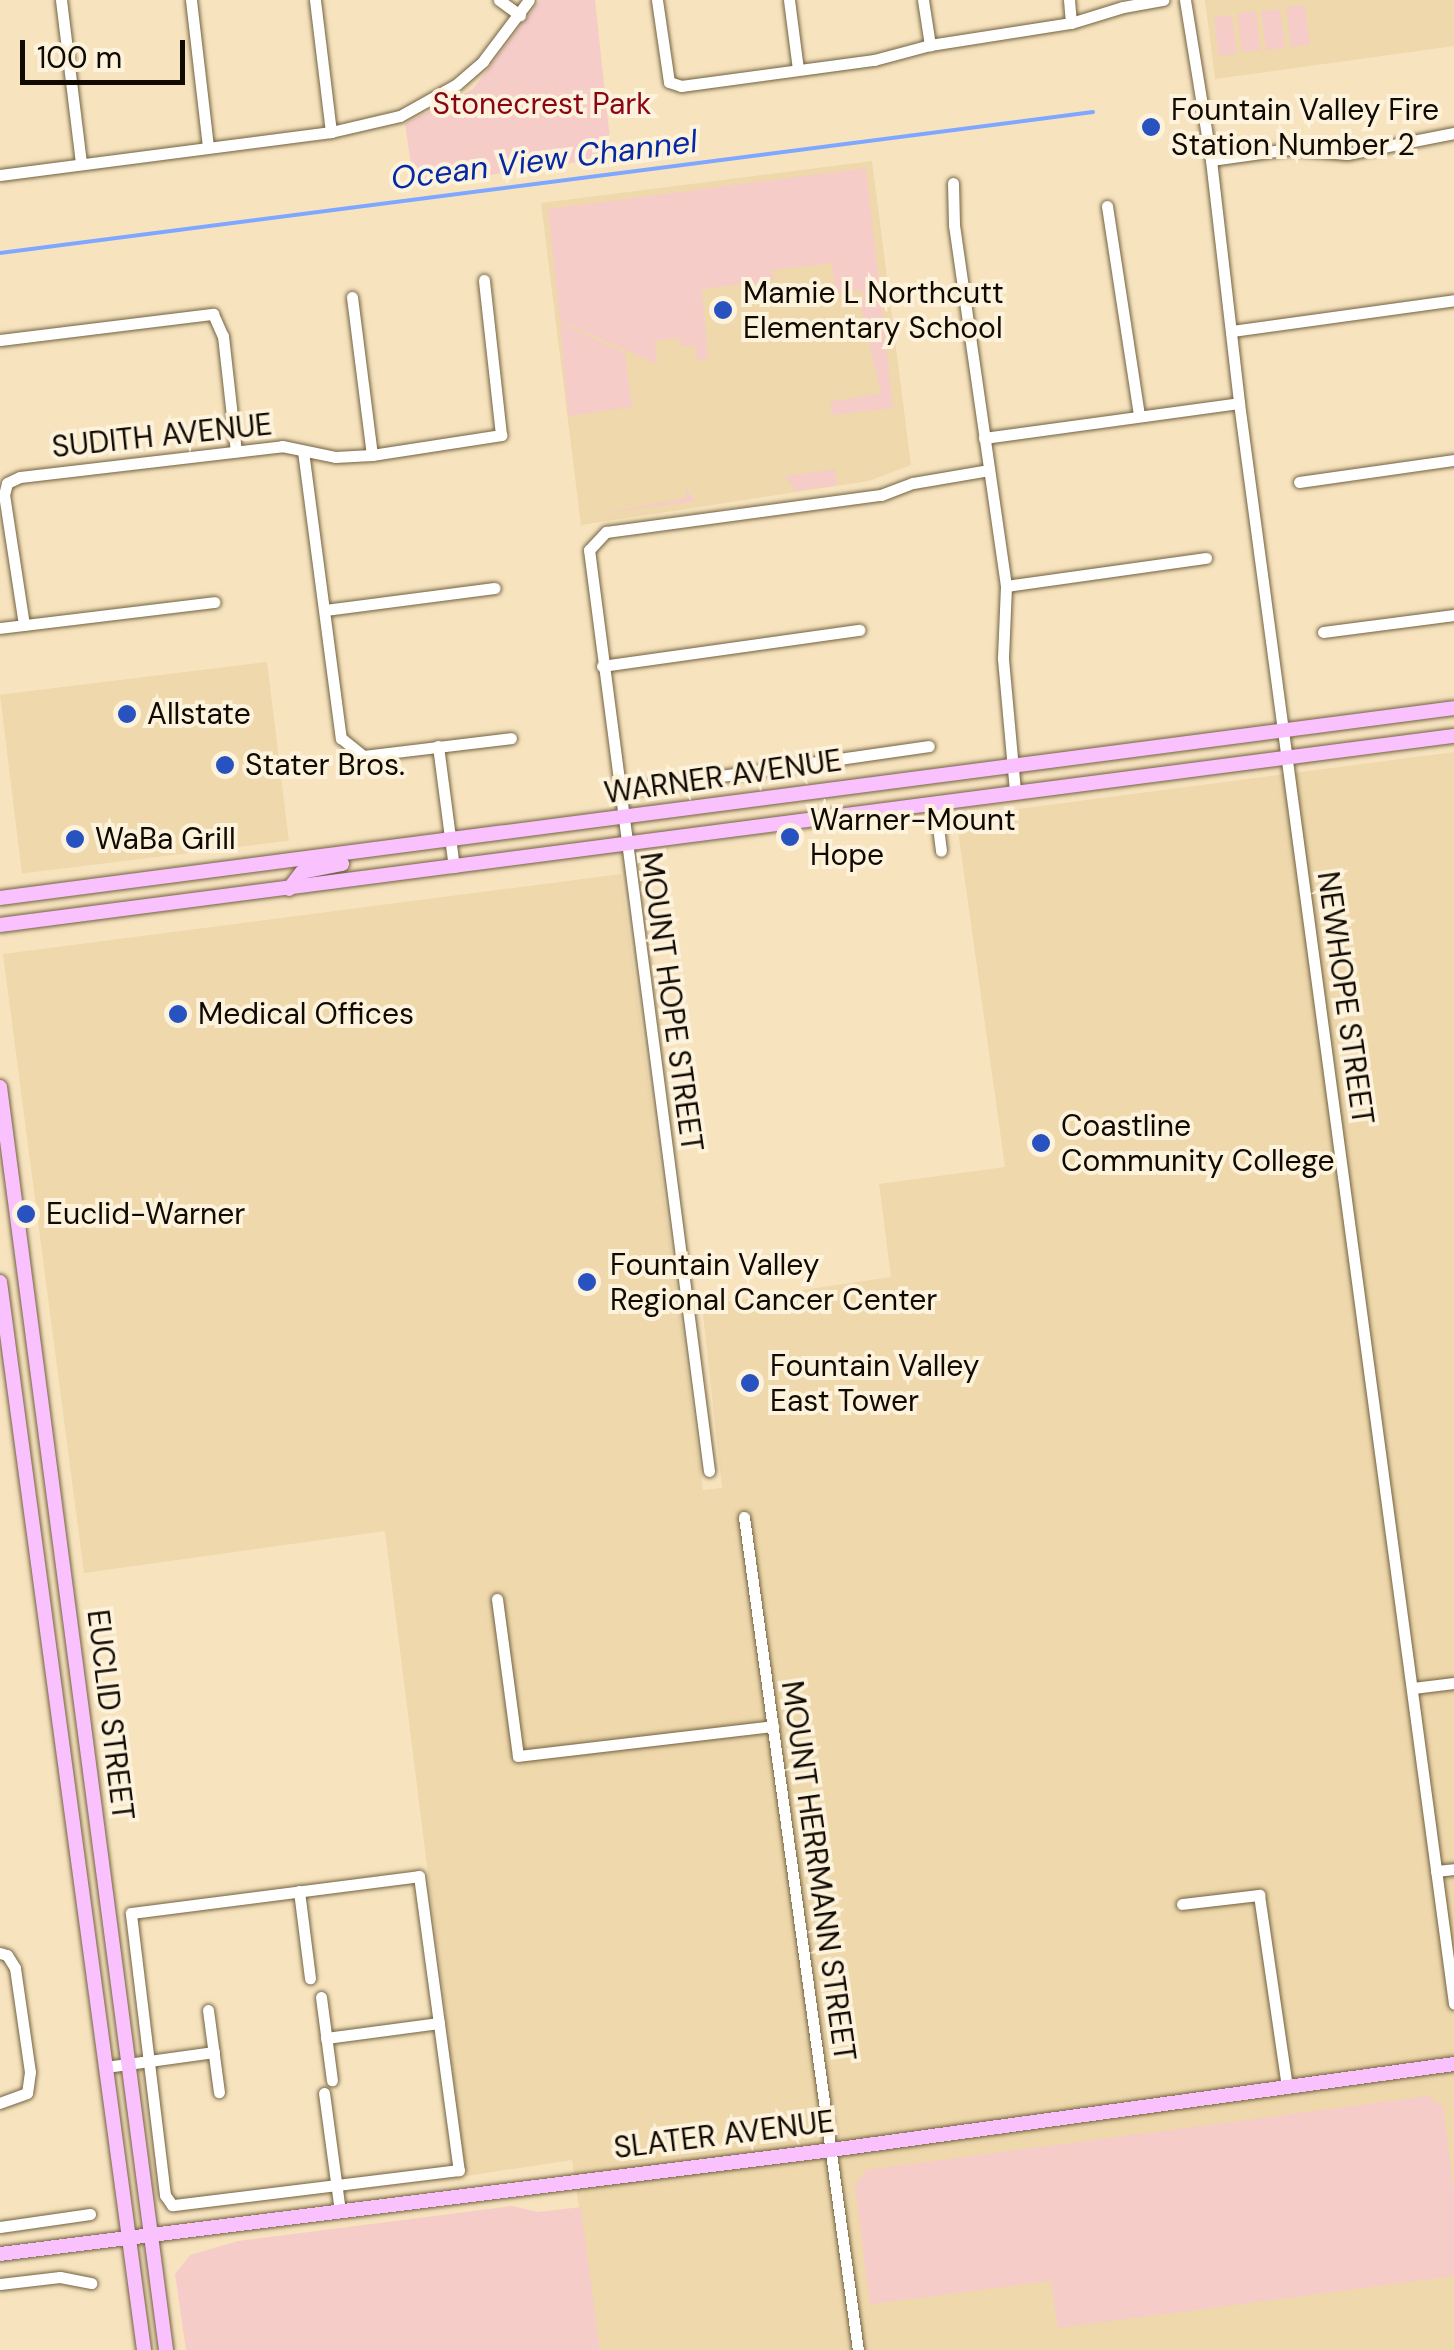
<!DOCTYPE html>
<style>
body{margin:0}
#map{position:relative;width:1454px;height:2350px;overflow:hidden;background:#f7e4bf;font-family:"DM Sans",sans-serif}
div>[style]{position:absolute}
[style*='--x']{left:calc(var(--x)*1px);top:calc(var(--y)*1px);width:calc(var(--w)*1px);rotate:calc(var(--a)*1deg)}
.built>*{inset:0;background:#eed8ac;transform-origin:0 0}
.green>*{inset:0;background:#f5ccc8;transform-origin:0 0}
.stream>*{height:4px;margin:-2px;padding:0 2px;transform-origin:2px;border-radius:2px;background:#7fa7ff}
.roads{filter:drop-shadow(0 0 2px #736241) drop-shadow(0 0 2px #736241)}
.minor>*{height:11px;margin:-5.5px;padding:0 5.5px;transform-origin:5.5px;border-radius:5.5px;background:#fff}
.major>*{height:14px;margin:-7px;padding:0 7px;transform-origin:7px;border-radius:7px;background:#f9c1fe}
.dots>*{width:28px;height:28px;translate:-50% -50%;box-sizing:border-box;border:5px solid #fdf2dc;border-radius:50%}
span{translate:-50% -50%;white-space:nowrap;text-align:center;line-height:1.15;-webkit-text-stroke:8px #fdf2dc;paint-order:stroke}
.park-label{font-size:30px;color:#890516}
.poi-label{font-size:30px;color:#110a01}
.left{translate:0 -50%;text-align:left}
.street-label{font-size:30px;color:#110a01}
.water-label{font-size:32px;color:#0529a5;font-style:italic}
.scale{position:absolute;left:20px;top:40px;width:165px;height:45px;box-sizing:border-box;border:5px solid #110a01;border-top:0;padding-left:12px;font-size:30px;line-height:35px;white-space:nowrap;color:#110a01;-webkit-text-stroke:8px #fdf2dc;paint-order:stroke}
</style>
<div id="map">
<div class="built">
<div style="clip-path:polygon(1205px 0,1454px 0,1454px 46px,1215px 79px)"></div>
<div style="clip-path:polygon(872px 161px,911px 465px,869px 481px,581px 525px,541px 203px)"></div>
<div style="left:267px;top:662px;width:180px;height:269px;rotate:83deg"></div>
<div style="clip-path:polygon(1454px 752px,1454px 2350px,600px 2350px,572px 2160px,466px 2176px,385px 1531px,84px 1573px,3px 954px,621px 874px,703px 1490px,722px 1488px,702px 1305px,891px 1277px,879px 1184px,1005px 1167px,956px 817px)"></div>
</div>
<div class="green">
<div style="clip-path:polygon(540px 0,595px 0,612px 157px,414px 186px,405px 124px,473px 89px)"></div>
<div style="left:1305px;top:5px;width:40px;height:19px;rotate:83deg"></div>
<div style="left:1280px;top:9px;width:39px;height:19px;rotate:83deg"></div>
<div style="left:1256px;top:11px;width:39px;height:19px;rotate:83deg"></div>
<div style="left:1232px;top:15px;width:39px;height:18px;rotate:83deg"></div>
<div style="clip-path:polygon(866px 168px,893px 408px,832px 415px,830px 402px,881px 393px,862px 313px,863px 291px,835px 291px,832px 263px,772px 270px,773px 280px,702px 289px,708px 359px,697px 360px,695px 345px,681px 346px,679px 338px,655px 341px,657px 364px,560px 321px,548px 209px)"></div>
<div style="clip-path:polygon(560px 323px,625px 353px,632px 407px,568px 416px)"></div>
<div style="clip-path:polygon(835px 469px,837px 485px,795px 491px,785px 476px)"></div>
<div style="clip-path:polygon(686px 490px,696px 501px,603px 513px,686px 498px)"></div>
<div style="clip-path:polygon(1428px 2096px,1443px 2107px,1454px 2192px,1454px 2276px,1058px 2328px,1051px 2281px,870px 2304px,855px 2185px,866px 2170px)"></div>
<div style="clip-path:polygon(512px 2206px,538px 2212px,581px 2207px,600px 2350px,186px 2350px,175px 2274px,190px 2255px,238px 2241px)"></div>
</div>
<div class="stream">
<div style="--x:0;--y:253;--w:1102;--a:-7.35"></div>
</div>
<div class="roads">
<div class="minor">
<div style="--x:61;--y:0;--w:165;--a:83"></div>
<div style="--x:191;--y:0;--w:148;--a:83.4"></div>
<div style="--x:315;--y:0;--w:133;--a:83.1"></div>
<div style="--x:499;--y:0;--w:26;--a:36"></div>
<div style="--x:657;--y:0;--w:83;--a:81.7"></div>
<div style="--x:669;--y:82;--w:13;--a:18"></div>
<div style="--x:681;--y:86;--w:195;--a:-7.7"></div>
<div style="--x:874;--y:60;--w:58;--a:-15"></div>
<div style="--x:930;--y:45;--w:143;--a:-8.9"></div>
<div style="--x:1071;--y:23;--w:54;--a:-17.1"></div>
<div style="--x:1123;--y:7;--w:41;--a:-9.9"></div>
<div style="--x:789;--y:0;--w:70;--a:82.6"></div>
<div style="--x:923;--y:0;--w:46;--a:81.2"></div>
<div style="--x:1069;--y:0;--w:23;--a:85"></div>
<div style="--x:1185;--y:0;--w:162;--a:80.8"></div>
<div style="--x:1211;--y:160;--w:245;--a:83.4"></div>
<div style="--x:1239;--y:403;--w:1615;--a:82.35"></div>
<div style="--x:1211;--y:160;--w:79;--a:-8"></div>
<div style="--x:1289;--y:149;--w:58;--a:4.9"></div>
<div style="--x:1347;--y:154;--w:109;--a:-11.1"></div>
<div style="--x:0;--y:175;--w:334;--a:-7.4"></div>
<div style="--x:331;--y:132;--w:71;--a:-13.1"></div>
<div style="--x:400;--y:116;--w:65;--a:-29.3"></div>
<div style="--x:457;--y:84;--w:35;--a:-41"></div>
<div style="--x:483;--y:61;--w:76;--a:-53"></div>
<div style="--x:953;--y:183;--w:42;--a:88.6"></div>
<div style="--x:954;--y:225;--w:365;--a:81.8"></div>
<div style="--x:1006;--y:586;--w:73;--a:92.4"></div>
<div style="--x:1003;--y:659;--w:134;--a:84.8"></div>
<div style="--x:1107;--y:206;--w:211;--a:81.3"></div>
<div style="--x:352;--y:297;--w:159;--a:82.8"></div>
<div style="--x:1232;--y:331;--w:224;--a:-7.9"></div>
<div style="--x:0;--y:340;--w:215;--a:-7"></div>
<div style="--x:213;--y:314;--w:24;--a:66"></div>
<div style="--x:223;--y:336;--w:116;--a:83.6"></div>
<div style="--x:984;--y:438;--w:257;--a:-7.8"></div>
<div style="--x:303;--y:451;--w:290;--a:82.5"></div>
<div style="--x:341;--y:738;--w:28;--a:39"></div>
<div style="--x:363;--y:756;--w:149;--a:-6.9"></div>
<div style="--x:1299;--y:482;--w:157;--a:-8.1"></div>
<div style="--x:1006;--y:586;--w:202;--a:-8"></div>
<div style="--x:325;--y:610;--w:171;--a:-7.4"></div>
<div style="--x:24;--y:625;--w:132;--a:-98.7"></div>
<div style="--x:4;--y:495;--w:12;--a:-76"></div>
<div style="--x:7;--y:483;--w:14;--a:-25"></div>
<div style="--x:20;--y:477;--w:264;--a:-6.7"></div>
<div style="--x:282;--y:446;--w:54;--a:11.7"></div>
<div style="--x:335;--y:457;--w:37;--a:-3"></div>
<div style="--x:372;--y:455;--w:131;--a:-8.8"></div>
<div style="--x:501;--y:435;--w:156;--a:-96.3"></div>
<div style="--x:0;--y:628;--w:216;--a:-6.9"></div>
<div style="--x:1323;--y:632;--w:132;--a:-7.4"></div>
<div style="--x:602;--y:666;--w:260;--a:-8"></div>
<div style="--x:438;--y:746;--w:122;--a:82.5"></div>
<div style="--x:617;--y:791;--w:315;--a:-8.2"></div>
<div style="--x:935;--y:802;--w:49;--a:83"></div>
<div style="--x:709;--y:1471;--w:929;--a:-97.42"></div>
<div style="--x:589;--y:550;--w:25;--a:-47"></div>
<div style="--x:606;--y:532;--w:277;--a:-7.7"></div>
<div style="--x:881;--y:495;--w:34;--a:-21"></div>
<div style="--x:913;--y:483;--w:77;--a:-9.7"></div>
<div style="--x:744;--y:1517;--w:841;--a:82.21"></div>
<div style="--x:497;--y:1599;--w:158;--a:82.4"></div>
<div style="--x:518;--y:1756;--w:257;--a:-6.7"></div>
<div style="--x:1413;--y:1688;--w:41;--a:-7"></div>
<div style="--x:1436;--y:1871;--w:18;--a:-6"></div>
<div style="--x:419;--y:1876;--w:297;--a:82.3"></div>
<div style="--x:459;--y:2170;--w:289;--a:173"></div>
<div style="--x:172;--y:2205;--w:12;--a:-125"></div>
<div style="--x:165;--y:2195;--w:284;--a:-96.9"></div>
<div style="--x:131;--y:1913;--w:290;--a:-7.3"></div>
<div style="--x:299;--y:1891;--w:88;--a:82.8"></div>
<div style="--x:1182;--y:1904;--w:78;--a:-6.7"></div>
<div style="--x:1259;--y:1895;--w:195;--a:81.7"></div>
<div style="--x:0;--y:1953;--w:7;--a:16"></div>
<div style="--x:7;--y:1955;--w:15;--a:58"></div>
<div style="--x:15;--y:1968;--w:105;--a:81.8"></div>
<div style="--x:30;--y:2072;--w:21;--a:98"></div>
<div style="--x:27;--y:2093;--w:29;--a:160"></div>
<div style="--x:321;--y:1997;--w:84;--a:82.5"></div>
<div style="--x:208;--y:2010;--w:83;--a:82.4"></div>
<div style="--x:326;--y:2038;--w:114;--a:-7.6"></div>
<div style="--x:106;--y:2067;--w:109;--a:-7.9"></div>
<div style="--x:324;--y:2093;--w:119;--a:82.3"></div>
<div style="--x:0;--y:2227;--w:91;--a:-8.2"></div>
<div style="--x:0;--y:2284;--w:60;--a:-6.7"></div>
<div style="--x:60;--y:2277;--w:32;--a:11"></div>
</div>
<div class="major">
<div style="--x:289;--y:889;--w:21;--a:-53"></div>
<div style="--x:302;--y:872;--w:41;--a:-11.3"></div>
<div style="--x:0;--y:898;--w:1466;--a:-7.44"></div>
<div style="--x:0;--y:925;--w:1466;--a:-7.41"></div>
<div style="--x:0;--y:1087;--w:1274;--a:82.51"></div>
<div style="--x:0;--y:1282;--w:1078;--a:82.32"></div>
<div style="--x:0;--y:2254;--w:837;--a:-7.13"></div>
<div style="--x:831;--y:2150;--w:629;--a:-7.86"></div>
</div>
</div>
<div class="dots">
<div style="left:1151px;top:127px;background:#2752c0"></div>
<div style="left:723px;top:310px;background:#2752c0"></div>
<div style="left:127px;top:714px;background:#2752c0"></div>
<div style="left:225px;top:765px;background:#2752c0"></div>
<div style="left:790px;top:837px;background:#2752c0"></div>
<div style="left:75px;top:839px;background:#2752c0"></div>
<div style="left:178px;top:1014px;background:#2752c0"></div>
<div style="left:1041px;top:1143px;background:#2752c0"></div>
<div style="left:26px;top:1214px;background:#2752c0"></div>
<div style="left:587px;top:1282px;background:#2752c0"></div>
<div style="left:750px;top:1383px;background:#2752c0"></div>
</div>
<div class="park-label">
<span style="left:542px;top:104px">Stonecrest Park</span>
</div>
<div class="poi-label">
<span class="left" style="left:1171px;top:127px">Fountain Valley Fire<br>Station Number 2</span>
<span class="left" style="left:743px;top:310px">Mamie L Northcutt<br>Elementary School</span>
<span class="left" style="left:147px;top:714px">Allstate</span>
<span class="left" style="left:245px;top:765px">Stater Bros.</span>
<span class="left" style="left:810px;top:837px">Warner-Mount<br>Hope</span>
<span class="left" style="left:95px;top:839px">WaBa Grill</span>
<span class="left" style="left:198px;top:1014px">Medical Offices</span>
<span class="left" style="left:1061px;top:1143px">Coastline<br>Community College</span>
<span class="left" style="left:46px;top:1214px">Euclid-Warner</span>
<span class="left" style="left:610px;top:1282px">Fountain Valley<br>Regional Cancer Center</span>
<span class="left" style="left:770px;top:1383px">Fountain Valley<br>East Tower</span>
</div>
<div class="street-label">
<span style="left:162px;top:436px;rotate:-6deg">SUDITH AVENUE</span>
<span style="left:723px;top:777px;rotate:-8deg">WARNER AVENUE</span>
<span style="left:1345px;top:998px;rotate:82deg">NEWHOPE STREET</span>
<span style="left:671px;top:1002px;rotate:82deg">MOUNT HOPE STREET</span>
<span style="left:110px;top:1715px;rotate:83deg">EUCLID STREET</span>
<span style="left:818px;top:1871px;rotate:82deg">MOUNT HERRMANN STREET</span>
<span style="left:724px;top:2135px;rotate:-7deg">SLATER AVENUE</span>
</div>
<div class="water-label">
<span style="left:544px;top:160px;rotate:-7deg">Ocean View Channel</span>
</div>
<div class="scale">100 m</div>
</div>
